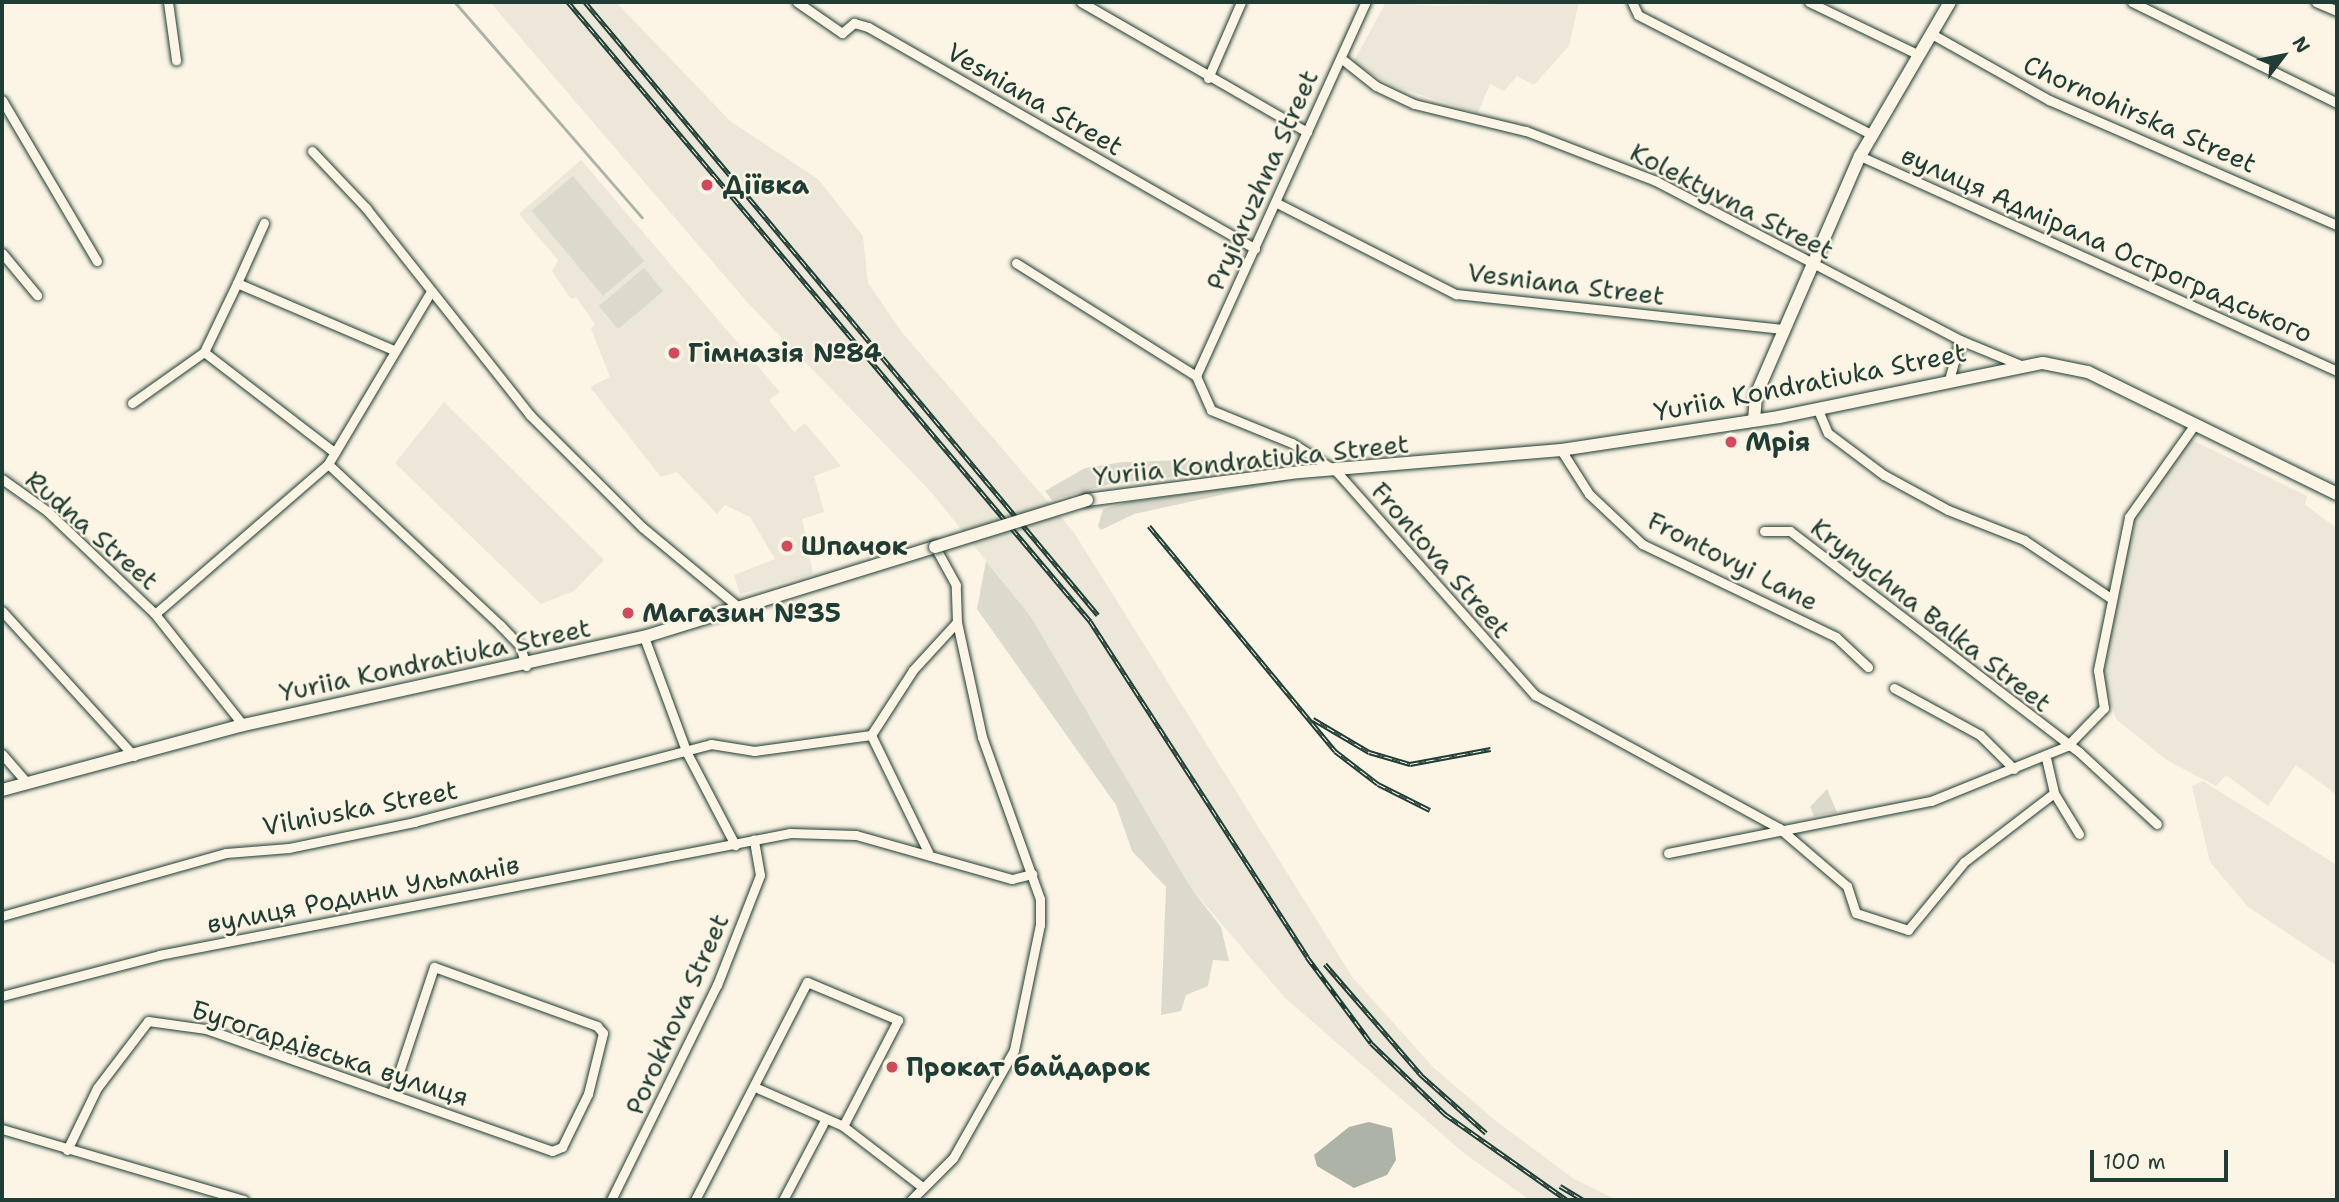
<!DOCTYPE html>
<meta charset="utf-8">
<style>
body{margin:0}
#map{position:relative;width:2339px;height:1202px;overflow:hidden;background:#fcf5e5;font-family:"Shantell Sans",sans-serif}
div>[style]{position:absolute}
[style*='--x']{left:calc(var(--x)*1px);top:calc(var(--y)*1px);width:calc(var(--w)*1px);rotate:calc(var(--a)*1deg)}
.built>*{inset:0;background:#ece7d8}
.green>*{inset:0;background:#dcdacc;transform-origin:0 0}
.water>*{inset:0;background:#aeb3a7}
.stream>*{height:2.5px;margin:-1.25px;padding:0 1.25px;transform-origin:1.25px;border-radius:1.25px;background:#aeb3a7}
.roads{filter:drop-shadow(0 0 2px #1f3d34) drop-shadow(0 0 2px #1f3d34)}
.street>*{height:9px;margin:-4.5px;padding:0 4.5px;transform-origin:4.5px;border-radius:4.5px;background:#fcf5e5}
.secondary>*{height:12px;margin:-6px;padding:0 6px;transform-origin:6px;border-radius:6px;background:#fcf5e5}
.rail>*{height:5px;margin-top:-2.5px;transform-origin:0;background:repeating-linear-gradient(90deg,#fcf5e5 0 8px,#1f3d34 0 16px);box-sizing:border-box;border-block:2px solid #1f3d34}
.bridges{filter:drop-shadow(0 0 2px #1f3d34) drop-shadow(0 0 2px #1f3d34)}
.secondary-bridge>*{height:12px;margin:-6px;padding:0 6px;transform-origin:6px;border-radius:6px;background:#fcf5e5}
.dots>*{width:19px;height:19px;translate:-50% -50%;box-sizing:border-box;border:4px solid #fcf5e5;border-radius:50%}
span{translate:-50% -50%;white-space:nowrap;text-align:center;line-height:1.15;-webkit-text-stroke:5px #fcf5e5;paint-order:stroke}
.street-label{font-size:26px;color:#1f3d34}
.poi-label{font-size:26px;color:#1f3d34;font-weight:700}
.left{translate:0 -50%;text-align:left}
.frame{position:absolute;inset:0;border:4px solid #1f3d34;pointer-events:none}
.north{position:absolute;left:2248px;top:21px;width:70px;height:70px;-webkit-text-stroke:5px #fcf5e5;paint-order:stroke;rotate:58deg;font-size:19px;font-weight:700;line-height:28px;text-align:center;color:#1f3d34}
.north::after{content:'';display:block;margin:auto;width:24px;height:32px;background:#1f3d34;clip-path:polygon(50% 0,100% 100%,50% 72%,0 100%)}
.scale{position:absolute;left:2090px;top:1150px;width:138px;height:32px;box-sizing:border-box;border:4px solid #1f3d34;border-top:0;padding-left:9px;font-size:21px;line-height:24px;white-space:nowrap;color:#1f3d34;-webkit-text-stroke:5px #fcf5e5;paint-order:stroke}
</style>
<div id="map">
<div class="built">
<div style="clip-path:polygon(490px 2px,616px 2px,730px 121px,818px 179px,863px 236px,868px 283px,901px 331px,1073px 531px,1353px 978px,1434px 1068px,1496px 1121px,1574px 1179px,1617px 1200px,1530px 1200px,1465px 1154px,1284px 997px,1191px 888px,1031px 617px,932px 493px,748px 303px)"></div>
<div style="clip-path:polygon(1386px 2px,1433px 6px,1579px 2px,1569px 46px,1534px 85px,1517px 76px,1504px 91px,1490px 84px,1478px 113px,1393px 86px,1353px 63px)"></div>
<div style="clip-path:polygon(581px 160px,780px 392px,769px 400px,794px 432px,805px 423px,841px 466px,814px 476px,824px 512px,802px 519px,813px 574px,740px 594px,734px 575px,775px 559px,750px 517px,725px 505px,717px 514px,677px 472px,661px 477px,590px 387px,610px 377px,591px 329px,595px 324px,576px 297px,571px 299px,552px 271px,558px 260px,519px 214px)"></div>
<div style="clip-path:polygon(444px 402px,604px 560px,574px 591px,541px 604px,395px 463px)"></div>
<div style="clip-path:polygon(2190px 439px,2307px 496px,2305px 505px,2337px 528px,2337px 795px,2296px 765px,2268px 806px,2226px 775px,2216px 786px,2168px 761px,2116px 719px,2101px 669px,2133px 522px)"></div>
<div style="clip-path:polygon(2203px 781px,2337px 865px,2337px 966px,2248px 907px,2210px 862px,2192px 786px)"></div>
</div>
<div class="green">
<div style="left:573px;top:176px;width:111px;height:54px;rotate:50deg"></div>
<div style="left:644px;top:268px;width:30px;height:59px;rotate:50deg"></div>
<div style="clip-path:polygon(1291px 457px,1290px 464px,1110px 484px,1052px 500px,1045px 491px,1085px 468px,1123px 462px)"></div>
<div style="clip-path:polygon(1300px 478px,1134px 514px,1101px 530px,1098px 526px,1103px 509px,1129px 502px)"></div>
<div style="clip-path:polygon(986px 561px,1031px 617px,1191px 888px,1221px 927px,1229px 961px,1213px 960px,1208px 986px,1186px 995px,1181px 1011px,1161px 1015px,1166px 887px,1132px 851px,1116px 805px,977px 609px)"></div>
<div style="clip-path:polygon(1827px 789px,1837px 812px,1814px 816px,1810px 807px)"></div>
</div>
<div class="water">
<div style="clip-path:polygon(1369px 1122px,1392px 1128px,1396px 1160px,1387px 1175px,1354px 1188px,1317px 1166px,1314px 1155px,1349px 1127px)"></div>
</div>
<div class="stream">
<div style="--x:455;--y:2;--w:285;--a:49"></div>
</div>
<div class="roads">
<div class="street">
<div style="--x:168;--y:2;--w:59;--a:82.1"></div>
<div style="--x:797;--y:2;--w:55;--a:34.6"></div>
<div style="--x:842;--y:33;--w:16;--a:-40"></div>
<div style="--x:854;--y:23;--w:15;--a:16"></div>
<div style="--x:868;--y:27;--w:446;--a:29.8"></div>
<div style="--x:1081;--y:2;--w:261;--a:29.9"></div>
<div style="--x:1632;--y:2;--w:14;--a:65"></div>
<div style="--x:1638;--y:15;--w:262;--a:27.1"></div>
<div style="--x:1809;--y:2;--w:120;--a:25.7"></div>
<div style="--x:2132;--y:2;--w:229;--a:26.2"></div>
<div style="--x:2316;--y:2;--w:23;--a:23"></div>
<div style="--x:1930;--y:33;--w:137;--a:29.4"></div>
<div style="--x:2049;--y:100;--w:314;--a:23.5"></div>
<div style="--x:1342;--y:59;--w:43;--a:38.5"></div>
<div style="--x:1376;--y:86;--w:42;--a:25.3"></div>
<div style="--x:1414;--y:104;--w:115;--a:13.6"></div>
<div style="--x:1526;--y:131;--w:139;--a:21"></div>
<div style="--x:1656;--y:181;--w:343;--a:27.6"></div>
<div style="--x:1960;--y:340;--w:66;--a:22.3"></div>
<div style="--x:1208;--y:78;--w:83;--a:-66.5"></div>
<div style="--x:2;--y:100;--w:187;--a:59.5"></div>
<div style="--x:312;--y:151;--w:79;--a:46.5"></div>
<div style="--x:366;--y:208;--w:264;--a:51.6"></div>
<div style="--x:530;--y:415;--w:158;--a:45"></div>
<div style="--x:642;--y:527;--w:124;--a:39.7"></div>
<div style="--x:1860;--y:156;--w:523;--a:24.26"></div>
<div style="--x:1279;--y:204;--w:199;--a:27"></div>
<div style="--x:1456;--y:294;--w:331;--a:6.1"></div>
<div style="--x:2;--y:253;--w:55;--a:50.2"></div>
<div style="--x:1016;--y:263;--w:213;--a:32.1"></div>
<div style="--x:1196;--y:376;--w:37;--a:66"></div>
<div style="--x:1211;--y:410;--w:87;--a:22.2"></div>
<div style="--x:1292;--y:443;--w:52;--a:32.5"></div>
<div style="--x:1336;--y:471;--w:300;--a:48.4"></div>
<div style="--x:1535;--y:695;--w:278;--a:28.6"></div>
<div style="--x:1779;--y:828;--w:89;--a:40.5"></div>
<div style="--x:1847;--y:886;--w:28;--a:72"></div>
<div style="--x:1856;--y:913;--w:55;--a:18.1"></div>
<div style="--x:1908;--y:930;--w:88;--a:-50.5"></div>
<div style="--x:1964;--y:862;--w:113;--a:-37.5"></div>
<div style="--x:237;--y:283;--w:66;--a:-65.8"></div>
<div style="--x:204;--y:352;--w:76;--a:-64.4"></div>
<div style="--x:237;--y:283;--w:170;--a:23.2"></div>
<div style="--x:1196;--y:376;--w:411;--a:-65.6"></div>
<div style="--x:1949;--y:380;--w:41;--a:-74.6"></div>
<div style="--x:132;--y:403;--w:88;--a:-35.3"></div>
<div style="--x:204;--y:352;--w:165;--a:37.6"></div>
<div style="--x:1818;--y:410;--w:25;--a:67"></div>
<div style="--x:1828;--y:433;--w:70;--a:36.9"></div>
<div style="--x:1884;--y:475;--w:73;--a:28.7"></div>
<div style="--x:1948;--y:510;--w:82;--a:21.5"></div>
<div style="--x:2024;--y:540;--w:106;--a:33.8"></div>
<div style="--x:1561;--y:450;--w:52;--a:57.5"></div>
<div style="--x:1589;--y:494;--w:73;--a:43.3"></div>
<div style="--x:1642;--y:544;--w:215;--a:25.6"></div>
<div style="--x:1836;--y:637;--w:44;--a:43.2"></div>
<div style="--x:328;--y:464;--w:236;--a:43.1"></div>
<div style="--x:500;--y:625;--w:29;--a:46"></div>
<div style="--x:520;--y:646;--w:21;--a:73"></div>
<div style="--x:2;--y:479;--w:55;--a:35.4"></div>
<div style="--x:47;--y:511;--w:149;--a:43.6"></div>
<div style="--x:155;--y:614;--w:142;--a:51.6"></div>
<div style="--x:1764;--y:531;--w:26;--a:0"></div>
<div style="--x:1790;--y:531;--w:364;--a:37.4"></div>
<div style="--x:2079;--y:752;--w:106;--a:42.7"></div>
<div style="--x:2;--y:611;--w:196;--a:47.7"></div>
<div style="--x:155;--y:614;--w:229;--a:-40.9"></div>
<div style="--x:328;--y:464;--w:199;--a:-59.2"></div>
<div style="--x:644;--y:637;--w:124;--a:69.7"></div>
<div style="--x:687;--y:753;--w:104;--a:62.4"></div>
<div style="--x:1894;--y:688;--w:98;--a:28.7"></div>
<div style="--x:1980;--y:735;--w:48;--a:45"></div>
<div style="--x:871;--y:735;--w:130;--a:64"></div>
<div style="--x:2;--y:754;--w:38;--a:49"></div>
<div style="--x:2046;--y:758;--w:36;--a:77"></div>
<div style="--x:2054;--y:793;--w:48;--a:58.6"></div>
<div style="--x:1668;--y:853;--w:268;--a:-11.2"></div>
<div style="--x:1931;--y:801;--w:147;--a:-22"></div>
<div style="--x:2067;--y:746;--w:53;--a:-45.8"></div>
<div style="--x:2104;--y:708;--w:38;--a:-99"></div>
<div style="--x:2098;--y:670;--w:156;--a:-78.5"></div>
<div style="--x:2129;--y:517;--w:110;--a:-54.6"></div>
<div style="--x:2;--y:916;--w:233;--a:-15.7"></div>
<div style="--x:226;--y:853;--w:63;--a:-4.5"></div>
<div style="--x:289;--y:848;--w:128;--a:-11.7"></div>
<div style="--x:414;--y:822;--w:307;--a:-14.7"></div>
<div style="--x:711;--y:744;--w:44;--a:9.2"></div>
<div style="--x:754;--y:751;--w:118;--a:-7.8"></div>
<div style="--x:871;--y:735;--w:77;--a:-57.1"></div>
<div style="--x:913;--y:670;--w:65;--a:-47.5"></div>
<div style="--x:2;--y:996;--w:162;--a:-14.6"></div>
<div style="--x:159;--y:955;--w:643;--a:-10.94"></div>
<div style="--x:790;--y:833;--w:66;--a:1.7"></div>
<div style="--x:856;--y:835;--w:162;--a:15.8"></div>
<div style="--x:1012;--y:879;--w:21;--a:-14"></div>
<div style="--x:757;--y:1088;--w:94;--a:23.8"></div>
<div style="--x:843;--y:1126;--w:98;--a:37.6"></div>
<div style="--x:2;--y:1129;--w:252;--a:16.4"></div>
<div style="--x:67;--y:1150;--w:69;--a:-64.2"></div>
<div style="--x:97;--y:1088;--w:84;--a:-52.7"></div>
<div style="--x:148;--y:1021;--w:59;--a:7.9"></div>
<div style="--x:206;--y:1029;--w:367;--a:19.4"></div>
<div style="--x:552;--y:1151;--w:11;--a:-22"></div>
<div style="--x:562;--y:1147;--w:59;--a:-63.9"></div>
<div style="--x:588;--y:1094;--w:63;--a:-76.2"></div>
<div style="--x:603;--y:1033;--w:9;--a:-131"></div>
<div style="--x:597;--y:1026;--w:173;--a:-160.1"></div>
<div style="--x:434;--y:967;--w:133;--a:108.4"></div>
<div style="--x:611;--y:1200;--w:240;--a:-63.8"></div>
<div style="--x:717;--y:985;--w:118;--a:-68.6"></div>
<div style="--x:760;--y:875;--w:36;--a:-100"></div>
<div style="--x:695;--y:1200;--w:245;--a:-62.8"></div>
<div style="--x:807;--y:982;--w:99;--a:22.7"></div>
<div style="--x:898;--y:1020;--w:119;--a:117.4"></div>
<div style="--x:783;--y:1200;--w:88;--a:-62.3"></div>
<div style="--x:911;--y:1200;--w:59;--a:-45"></div>
<div style="--x:953;--y:1158;--w:124;--a:-60.5"></div>
<div style="--x:1014;--y:1050;--w:128;--a:-78.3"></div>
<div style="--x:1040;--y:925;--w:26;--a:-90"></div>
<div style="--x:1040;--y:899;--w:172;--a:-109.7"></div>
<div style="--x:982;--y:737;--w:118;--a:-102.3"></div>
<div style="--x:957;--y:622;--w:37;--a:-92"></div>
<div style="--x:956;--y:585;--w:43;--a:-118.9"></div>
</div>
<div class="secondary">
<div style="--x:1754;--y:420;--w:25;--a:-85"></div>
<div style="--x:1756;--y:395;--w:261;--a:-66.5"></div>
<div style="--x:1860;--y:156;--w:178;--a:-59.7"></div>
<div style="--x:1087;--y:500;--w:215;--a:-7.5"></div>
<div style="--x:1300;--y:472;--w:262;--a:-4.8"></div>
<div style="--x:1561;--y:450;--w:220;--a:-8.6"></div>
<div style="--x:1779;--y:417;--w:269;--a:-11.6"></div>
<div style="--x:2043;--y:363;--w:46;--a:11.3"></div>
<div style="--x:2088;--y:372;--w:277;--a:26.1"></div>
<div style="--x:2;--y:790;--w:250;--a:-15.1"></div>
<div style="--x:243;--y:725;--w:411;--a:-12.4"></div>
<div style="--x:644;--y:637;--w:305;--a:-17.2"></div>
</div>
</div>
<div class="rail">
<div style="--x:568;--y:2;--w:810;--a:49.86"></div>
<div style="--x:1090;--y:621;--w:400;--a:57.1"></div>
<div style="--x:1307;--y:957;--w:107;--a:53.3"></div>
<div style="--x:1371;--y:1043;--w:103;--a:43.8"></div>
<div style="--x:1445;--y:1114;--w:149;--a:35.2"></div>
<div style="--x:585;--y:2;--w:799;--a:50.08"></div>
<div style="--x:1149;--y:526;--w:292;--a:50.4"></div>
<div style="--x:1335;--y:751;--w:54;--a:37.5"></div>
<div style="--x:1378;--y:784;--w:58;--a:26.6"></div>
<div style="--x:1313;--y:719;--w:65;--a:30.5"></div>
<div style="--x:1369;--y:752;--w:43;--a:16.3"></div>
<div style="--x:1410;--y:764;--w:82;--a:-10.5"></div>
<div style="--x:1325;--y:964;--w:147;--a:49.1"></div>
<div style="--x:1421;--y:1075;--w:87;--a:41.7"></div>
<div style="--x:1560;--y:1186;--w:27;--a:31"></div>
</div>
<div class="bridges">
<div class="secondary-bridge">
<div style="--x:935;--y:547;--w:159;--a:-17.2"></div>
</div>
</div>
<div class="dots">
<div style="left:707px;top:185px;background:#d1495b"></div>
<div style="left:674px;top:353px;background:#d1495b"></div>
<div style="left:1731px;top:442px;background:#d1495b"></div>
<div style="left:787px;top:546px;background:#d1495b"></div>
<div style="left:628px;top:613px;background:#d1495b"></div>
<div style="left:892px;top:1067px;background:#d1495b"></div>
</div>
<div class="street-label">
<span style="left:1035px;top:99px;rotate:30deg">Vesniana Street</span>
<span style="left:2140px;top:114px;rotate:24deg">Chornohirska Street</span>
<span style="left:1262px;top:180px;rotate:-66deg">Pryiaruzhna Street</span>
<span style="left:1732px;top:201px;rotate:27deg">Kolektyvna Street</span>
<span style="left:2107px;top:244px;rotate:24deg">вулиця Адмірала Остроградського</span>
<span style="left:1566px;top:284px;rotate:7deg">Vesniana Street</span>
<span style="left:1810px;top:382px;rotate:-11deg">Yuriia Kondratiuka Street</span>
<span style="left:1251px;top:460px;rotate:-6deg">Yuriia Kondratiuka Street</span>
<span style="left:92px;top:530px;rotate:41deg">Rudna Street</span>
<span style="left:1441px;top:560px;rotate:49deg">Frontova Street</span>
<span style="left:1733px;top:561px;rotate:27deg">Frontovyi Lane</span>
<span style="left:1931px;top:615px;rotate:38deg">Krynychna Balka Street</span>
<span style="left:435px;top:660px;rotate:-12deg">Yuriia Kondratiuka Street</span>
<span style="left:360px;top:808px;rotate:-11deg">Vilniuska Street</span>
<span style="left:363px;top:894px;rotate:-11deg">вулиця Родини Ульманів</span>
<span style="left:677px;top:1014px;rotate:-66deg">Porokhova Street</span>
<span style="left:330px;top:1053px;rotate:18deg">Бугогардівська вулиця</span>
</div>
<div class="poi-label">
<span class="left" style="left:723px;top:185px">Діївка</span>
<span class="left" style="left:688px;top:353px">Гімназія №84</span>
<span class="left" style="left:1745px;top:442px">Мрія</span>
<span class="left" style="left:801px;top:546px">Шпачок</span>
<span class="left" style="left:642px;top:613px">Магазин №35</span>
<span class="left" style="left:906px;top:1067px">Прокат байдарок</span>
</div>
<div class="frame"></div>
<div class="north">N</div>
<div class="scale">100 m</div>
</div>
